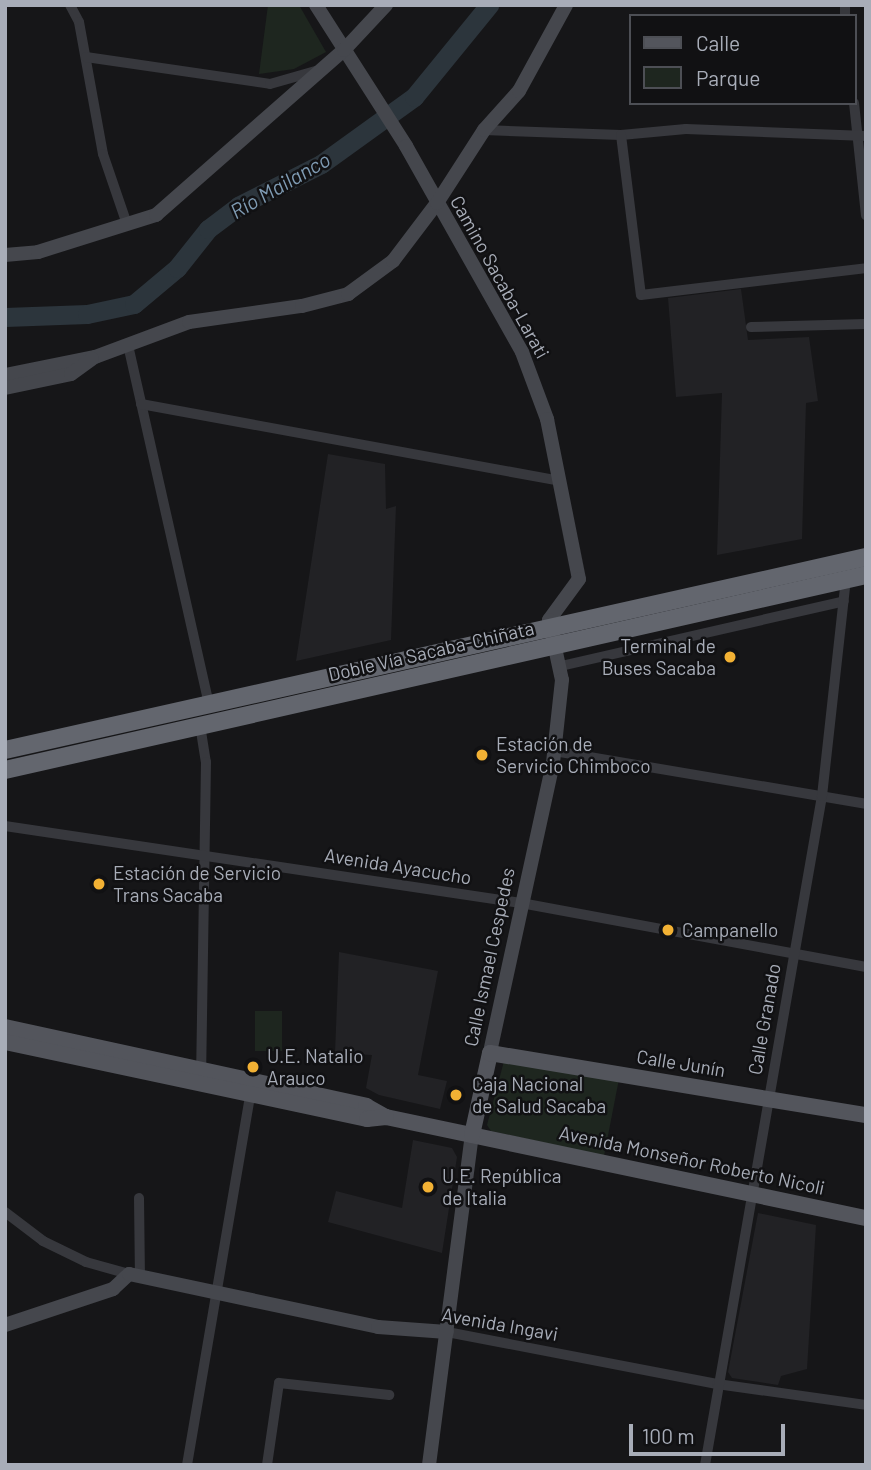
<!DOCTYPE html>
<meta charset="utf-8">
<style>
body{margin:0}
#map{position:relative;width:871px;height:1470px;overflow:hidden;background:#161618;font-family:Barlow,sans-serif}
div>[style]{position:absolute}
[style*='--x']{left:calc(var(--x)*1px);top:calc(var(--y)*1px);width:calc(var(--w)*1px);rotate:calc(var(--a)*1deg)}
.built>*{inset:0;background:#222225}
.green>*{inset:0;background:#1e261f;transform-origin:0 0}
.river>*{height:19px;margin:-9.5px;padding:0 9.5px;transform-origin:9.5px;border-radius:9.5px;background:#2c353c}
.street>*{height:10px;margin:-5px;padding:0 5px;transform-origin:5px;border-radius:5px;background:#37383d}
.secondary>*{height:14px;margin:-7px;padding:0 7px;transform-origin:7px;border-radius:7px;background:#45474d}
.primary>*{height:16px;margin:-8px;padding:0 8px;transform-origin:8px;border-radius:8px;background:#53555c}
.highway>*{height:18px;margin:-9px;padding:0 9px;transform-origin:9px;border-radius:9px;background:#63666e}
.dots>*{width:19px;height:19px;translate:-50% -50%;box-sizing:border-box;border:4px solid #111113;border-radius:50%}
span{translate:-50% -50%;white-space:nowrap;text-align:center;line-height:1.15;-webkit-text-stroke:5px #111113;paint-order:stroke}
.street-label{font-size:19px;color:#a8adb8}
.poi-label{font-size:19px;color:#a8adb8}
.right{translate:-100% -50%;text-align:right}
.left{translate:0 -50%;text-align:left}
.water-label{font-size:21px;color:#7f9bb3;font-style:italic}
.frame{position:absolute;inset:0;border:7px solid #a8adb8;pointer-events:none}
.legend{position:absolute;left:629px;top:14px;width:228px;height:91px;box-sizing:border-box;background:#111113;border:2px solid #4d4f55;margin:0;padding:9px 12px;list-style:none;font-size:21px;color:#a8adb8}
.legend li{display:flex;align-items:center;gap:14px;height:35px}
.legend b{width:35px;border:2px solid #4d4f55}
.scale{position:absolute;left:629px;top:1424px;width:156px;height:32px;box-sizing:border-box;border:4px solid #a8adb8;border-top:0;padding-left:9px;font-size:21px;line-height:24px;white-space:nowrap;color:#a8adb8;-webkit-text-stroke:5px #111113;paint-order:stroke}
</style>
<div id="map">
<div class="built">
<div style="clip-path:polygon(741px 289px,748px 340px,809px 337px,818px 401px,806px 403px,802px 539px,717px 555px,722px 393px,676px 397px,668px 298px)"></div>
<div style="clip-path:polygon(328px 454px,385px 464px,386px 509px,396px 506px,391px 640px,296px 661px)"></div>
<div style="clip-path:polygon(339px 952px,438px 971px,418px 1075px,447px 1081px,440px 1109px,379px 1095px,366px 1088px,372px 1055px,335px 1053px)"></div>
<div style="clip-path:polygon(413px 1140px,452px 1148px,457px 1157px,442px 1253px,328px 1222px,336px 1191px,402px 1208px)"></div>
<div style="clip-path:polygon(758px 1213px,816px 1225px,807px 1369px,781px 1376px,778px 1385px,732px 1378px,728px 1372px)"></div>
</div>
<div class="green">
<div style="clip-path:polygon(268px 5px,299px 5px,326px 52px,294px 69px,259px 74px)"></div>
<div style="left:255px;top:1011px;width:27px;height:40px"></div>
<div style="clip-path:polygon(504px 1061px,619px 1079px,604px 1156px,491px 1131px,487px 1125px)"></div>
</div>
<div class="river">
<div style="--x:5;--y:317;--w:82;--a:-2.1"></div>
<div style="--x:87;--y:314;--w:48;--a:-12"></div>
<div style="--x:134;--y:304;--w:56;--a:-39.9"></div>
<div style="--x:177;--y:268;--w:50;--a:-51.5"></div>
<div style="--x:208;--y:229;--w:38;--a:-37"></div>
<div style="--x:238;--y:206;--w:93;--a:-26.8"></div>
<div style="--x:321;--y:164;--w:115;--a:-35.8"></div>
<div style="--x:414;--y:97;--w:119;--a:-50.8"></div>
</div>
<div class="street">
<div style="--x:70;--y:5;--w:19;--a:62"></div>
<div style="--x:79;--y:22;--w:134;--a:79.7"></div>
<div style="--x:103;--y:154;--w:74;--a:71.1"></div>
<div style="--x:845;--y:5;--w:11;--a:90"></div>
<div style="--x:86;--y:57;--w:186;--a:8.3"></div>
<div style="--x:270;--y:84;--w:48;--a:-15.8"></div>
<div style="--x:854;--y:103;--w:113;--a:83.9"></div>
<div style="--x:484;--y:130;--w:137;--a:2.1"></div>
<div style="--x:621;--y:135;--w:65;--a:-5.3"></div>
<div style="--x:686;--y:129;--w:180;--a:2.2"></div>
<div style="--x:621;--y:135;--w:161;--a:82.9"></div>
<div style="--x:641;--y:295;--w:227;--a:-6.8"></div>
<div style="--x:751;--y:327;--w:115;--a:-1.5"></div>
<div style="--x:128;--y:345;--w:367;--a:77.3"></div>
<div style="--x:141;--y:404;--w:426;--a:10.4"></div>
<div style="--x:561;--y:666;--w:290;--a:-12.9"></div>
<div style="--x:200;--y:725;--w:37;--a:81"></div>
<div style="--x:206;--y:762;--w:311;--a:90.9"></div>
<div style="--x:554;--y:751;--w:316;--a:9.6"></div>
<div style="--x:5;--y:826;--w:522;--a:8.49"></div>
<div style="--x:521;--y:903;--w:351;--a:10.5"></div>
<div style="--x:139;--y:1198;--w:78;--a:89.3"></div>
<div style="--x:5;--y:1212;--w:48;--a:37.3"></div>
<div style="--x:43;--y:1241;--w:48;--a:26"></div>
<div style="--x:86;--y:1262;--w:45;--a:15.6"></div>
<div style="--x:447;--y:1332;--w:275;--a:10.9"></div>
<div style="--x:717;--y:1384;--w:150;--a:8"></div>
<div style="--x:187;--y:1465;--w:381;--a:-80.3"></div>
<div style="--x:267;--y:1465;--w:83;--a:-81.7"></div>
<div style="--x:279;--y:1383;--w:111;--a:6.2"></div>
<div style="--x:705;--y:1465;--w:679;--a:-80.08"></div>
<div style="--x:822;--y:796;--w:218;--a:-83.7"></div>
</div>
<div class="secondary">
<div style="--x:316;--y:5;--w:167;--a:57.4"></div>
<div style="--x:406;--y:146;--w:236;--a:60.6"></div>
<div style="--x:522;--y:352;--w:72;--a:69.5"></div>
<div style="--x:547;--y:419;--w:163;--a:78.7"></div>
<div style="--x:579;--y:579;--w:51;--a:126.2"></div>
<div style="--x:549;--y:620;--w:61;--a:77.8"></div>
<div style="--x:562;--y:680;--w:83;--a:96.2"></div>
<div style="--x:553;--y:763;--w:297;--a:102.3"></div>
<div style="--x:5;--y:255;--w:33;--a:-5"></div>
<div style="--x:38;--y:252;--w:124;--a:-17.4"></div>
<div style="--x:156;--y:215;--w:250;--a:-41.3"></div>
<div style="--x:344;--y:50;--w:62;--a:-47"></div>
<div style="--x:5;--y:375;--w:92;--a:-11.3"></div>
<div style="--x:95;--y:357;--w:100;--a:-20.4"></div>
<div style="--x:189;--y:322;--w:114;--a:-8.1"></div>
<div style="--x:302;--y:306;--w:48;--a:-14.6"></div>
<div style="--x:348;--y:294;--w:56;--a:-36.3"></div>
<div style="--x:393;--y:261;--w:73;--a:-52.8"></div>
<div style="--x:437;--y:203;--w:87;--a:-57.2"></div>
<div style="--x:484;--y:130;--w:52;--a:-48.1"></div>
<div style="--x:519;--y:91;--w:98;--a:-61.3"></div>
<div style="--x:5;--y:388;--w:67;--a:-12"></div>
<div style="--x:71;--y:374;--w:26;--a:-36"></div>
<div style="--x:5;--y:1325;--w:114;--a:-18.4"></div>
<div style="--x:113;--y:1289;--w:22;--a:-43"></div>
<div style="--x:129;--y:1274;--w:255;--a:12"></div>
<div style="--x:378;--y:1327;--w:69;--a:4.1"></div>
<div style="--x:429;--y:1465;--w:333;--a:-82.6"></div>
</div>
<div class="primary">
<div style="--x:5;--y:1027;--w:370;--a:12.3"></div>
<div style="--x:366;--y:1106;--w:23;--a:29"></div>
<div style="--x:386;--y:1117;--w:491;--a:11.9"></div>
<div style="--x:5;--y:1042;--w:370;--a:12"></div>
<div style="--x:367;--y:1119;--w:19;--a:-6"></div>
<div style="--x:472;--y:1135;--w:84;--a:-77.6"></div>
<div style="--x:490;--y:1053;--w:381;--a:9.4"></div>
</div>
<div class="highway">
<div style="--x:5;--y:750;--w:882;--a:-12.63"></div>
<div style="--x:5;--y:770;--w:883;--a:-12.76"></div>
</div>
<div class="dots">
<div style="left:730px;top:657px;background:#f2b134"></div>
<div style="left:482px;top:755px;background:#f2b134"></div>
<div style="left:99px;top:884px;background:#f2b134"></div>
<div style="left:668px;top:930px;background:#f2b134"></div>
<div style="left:253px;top:1067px;background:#f2b134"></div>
<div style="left:456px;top:1095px;background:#f2b134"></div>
<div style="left:428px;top:1187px;background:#f2b134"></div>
</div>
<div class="street-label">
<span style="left:500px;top:277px;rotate:61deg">Camino Sacaba-Larati</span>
<span style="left:431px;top:651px;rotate:-13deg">Doble Vía Sacaba-Chiñata</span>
<span style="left:398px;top:866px;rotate:9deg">Avenida Ayacucho</span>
<span style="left:489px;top:957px;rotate:-78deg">Calle Ismael Cespedes</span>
<span style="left:764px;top:1019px;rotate:-80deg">Calle Granado</span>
<span style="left:681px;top:1063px;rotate:9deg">Calle Junín</span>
<span style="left:692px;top:1160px;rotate:12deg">Avenida Monseñor Roberto Nicoli</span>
<span style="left:500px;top:1324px;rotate:10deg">Avenida Ingavi</span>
</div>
<div class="poi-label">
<span class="right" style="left:716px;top:657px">Terminal de<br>Buses Sacaba</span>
<span class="left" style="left:496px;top:755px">Estación de<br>Servicio Chimboco</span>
<span class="left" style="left:113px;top:884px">Estación de Servicio<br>Trans Sacaba</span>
<span class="left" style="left:682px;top:930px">Campanello</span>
<span class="left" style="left:267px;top:1067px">U.E. Natalio<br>Arauco</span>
<span class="left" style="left:472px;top:1095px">Caja Nacional<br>de Salud Sacaba</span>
<span class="left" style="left:442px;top:1187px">U.E. República<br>de Italia</span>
</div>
<div class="water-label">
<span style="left:280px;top:185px;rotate:-30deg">Río Mailanco</span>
</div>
<div class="frame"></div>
<ul class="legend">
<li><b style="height:9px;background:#53555c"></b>Calle</li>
<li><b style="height:19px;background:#1e261f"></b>Parque</li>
</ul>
<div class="scale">100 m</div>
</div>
